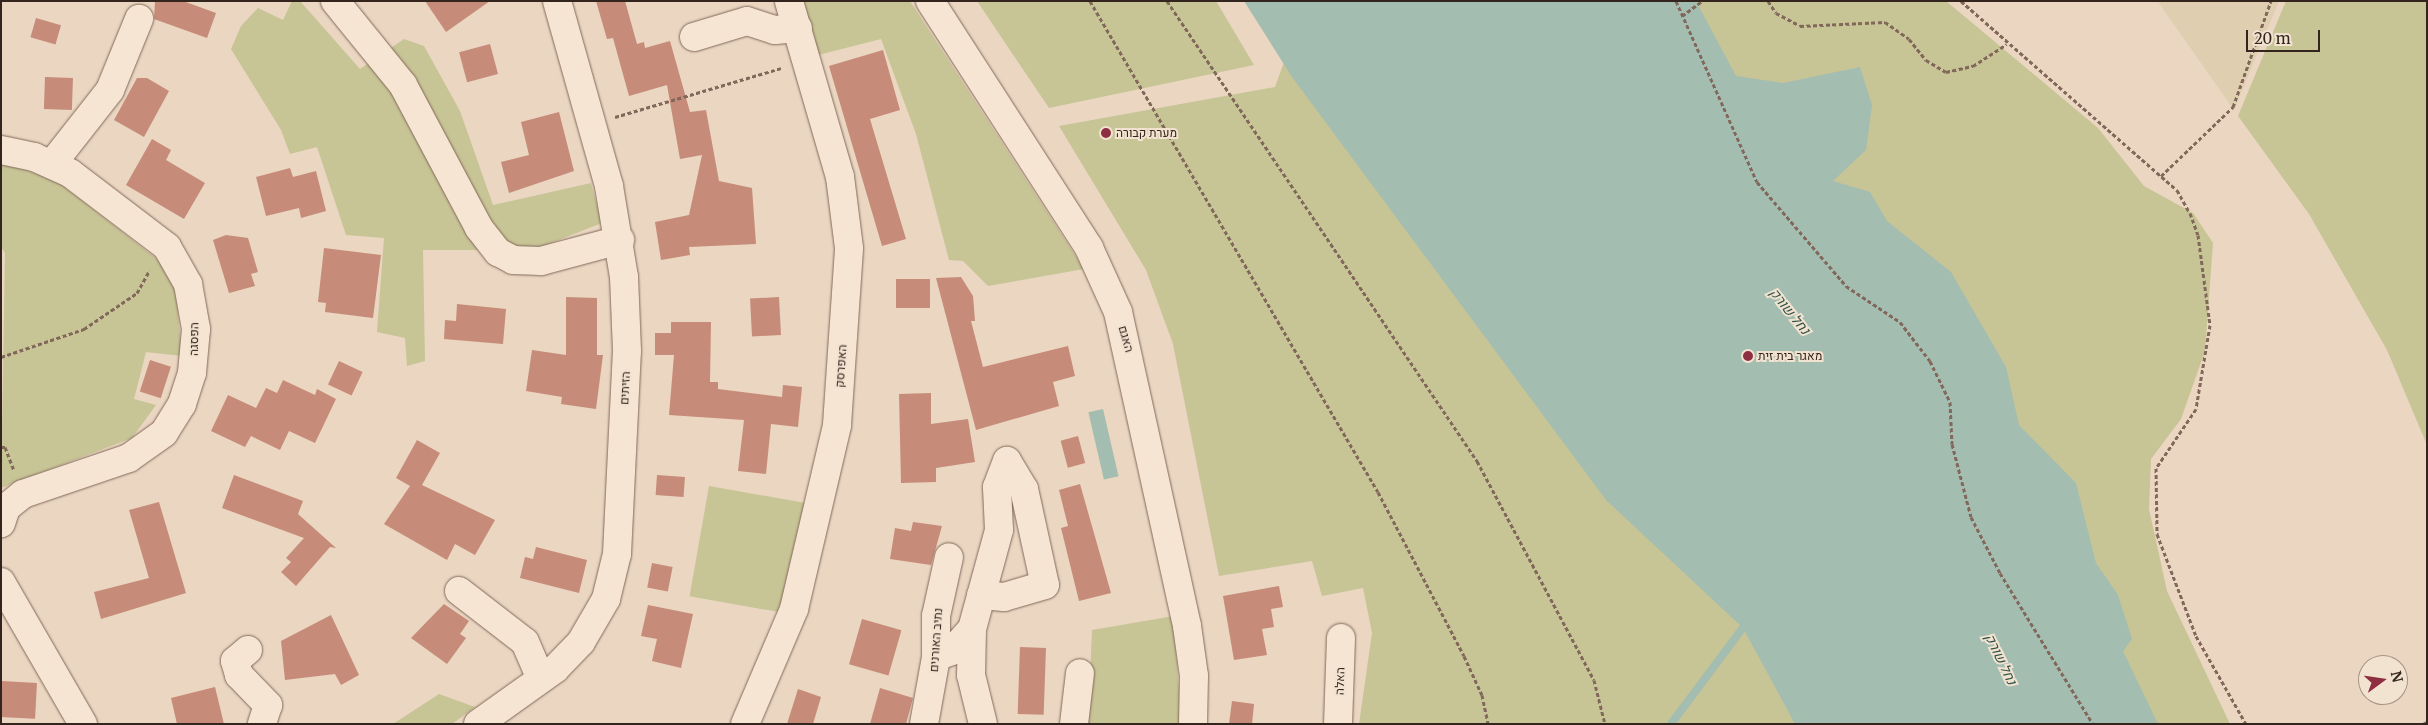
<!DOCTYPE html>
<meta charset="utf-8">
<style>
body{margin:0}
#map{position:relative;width:2428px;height:725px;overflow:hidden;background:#ead6c1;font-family:Merriweather,Heebo,serif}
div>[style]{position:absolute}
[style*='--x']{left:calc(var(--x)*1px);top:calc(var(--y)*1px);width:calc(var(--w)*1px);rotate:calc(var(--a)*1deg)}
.farmland>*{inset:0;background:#dfceaf}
.green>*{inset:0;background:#c7c496;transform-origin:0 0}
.water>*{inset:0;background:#a3bdb1;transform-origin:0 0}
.stream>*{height:8px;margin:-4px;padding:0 4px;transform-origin:4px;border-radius:4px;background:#a3bdb1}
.building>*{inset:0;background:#c68b79;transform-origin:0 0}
.path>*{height:3px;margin-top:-1.5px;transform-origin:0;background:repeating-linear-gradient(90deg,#82685a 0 4px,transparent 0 6.5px)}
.roads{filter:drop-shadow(0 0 1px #82685a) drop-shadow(0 0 1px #82685a)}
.minor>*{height:28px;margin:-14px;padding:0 14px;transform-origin:14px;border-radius:14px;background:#f6e5d3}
.dots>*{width:14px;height:14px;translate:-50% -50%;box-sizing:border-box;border:2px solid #f2e2d0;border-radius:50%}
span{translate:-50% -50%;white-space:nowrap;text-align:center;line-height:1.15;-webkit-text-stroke:4px #f2e2d0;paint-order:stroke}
.poi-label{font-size:12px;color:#33241d}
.left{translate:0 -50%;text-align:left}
.street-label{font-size:12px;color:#33241d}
.water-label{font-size:14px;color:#2d5249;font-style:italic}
.frame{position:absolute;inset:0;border:2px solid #33241d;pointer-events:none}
.north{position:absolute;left:2358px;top:655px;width:50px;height:50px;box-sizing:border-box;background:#f2e2d0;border:1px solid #a69688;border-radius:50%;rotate:76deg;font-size:14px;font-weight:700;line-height:20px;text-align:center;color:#33241d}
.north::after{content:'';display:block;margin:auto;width:18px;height:22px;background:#8d2e41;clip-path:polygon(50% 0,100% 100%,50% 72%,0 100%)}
.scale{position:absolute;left:2246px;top:30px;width:74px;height:22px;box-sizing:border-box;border:2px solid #33241d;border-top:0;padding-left:6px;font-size:15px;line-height:18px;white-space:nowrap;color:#33241d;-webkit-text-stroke:4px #f2e2d0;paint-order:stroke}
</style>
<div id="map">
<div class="farmland">
<div style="clip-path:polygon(2158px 1px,2279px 1px,2234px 110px,2163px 9px)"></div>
</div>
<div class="green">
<div style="clip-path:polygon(292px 1px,300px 1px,360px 69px,404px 39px,424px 46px,460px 111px,493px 205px,591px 183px,602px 223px,533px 250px,423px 250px,425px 361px,407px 366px,405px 338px,377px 332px,384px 238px,346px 235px,317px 147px,290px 154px,281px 130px,231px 49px,241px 26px,258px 8px,283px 20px)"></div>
<div style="clip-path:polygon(801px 1px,910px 1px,1084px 269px,988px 286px,963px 261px,949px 260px,916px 134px,881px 39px,818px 55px)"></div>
<div style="clip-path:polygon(977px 1px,1216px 1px,1254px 65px,1049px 108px)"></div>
<div style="clip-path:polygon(1306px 1px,1946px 1px,2098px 128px,2144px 186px,2193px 213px,2213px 243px,2205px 351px,2181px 419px,2151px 459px,2149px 509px,2167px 591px,2230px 724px,1359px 724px,1372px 633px,1363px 588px,1322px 596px,1312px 561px,1219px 576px,1173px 344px,1146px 270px,1059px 126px,1275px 87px)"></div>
<div style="clip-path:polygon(2286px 1px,2427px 1px,2427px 445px,2387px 350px,2309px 214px,2238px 116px)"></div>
<div style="clip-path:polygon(1px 162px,54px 179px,162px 263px,175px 283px,182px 356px,146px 352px,134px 399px,156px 405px,132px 438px,1px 488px,5px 253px,1px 247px)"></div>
<div style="left:709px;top:486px;width:101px;height:112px;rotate:10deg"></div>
<div style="clip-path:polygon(1174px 616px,1181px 724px,1088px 724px,1092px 630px)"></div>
<div style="clip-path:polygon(439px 694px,475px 707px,452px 724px,393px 724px)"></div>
</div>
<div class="water">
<div style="clip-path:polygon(1244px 1px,1696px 1px,1736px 76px,1783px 83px,1860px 67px,1872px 105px,1866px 150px,1833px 181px,1870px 192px,1887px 221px,1951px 272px,2006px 367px,2019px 425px,2076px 483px,2096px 563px,2118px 595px,2132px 639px,2123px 651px,2158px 724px,1795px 724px,1743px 628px,1606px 500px,1292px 77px)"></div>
<div style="left:1103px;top:409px;width:69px;height:15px;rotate:77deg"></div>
</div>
<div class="stream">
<div style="--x:1671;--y:724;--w:129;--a:-53.2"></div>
</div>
<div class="building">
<div style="clip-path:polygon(155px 1px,183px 1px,216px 13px,207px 38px,154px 19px)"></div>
<div style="clip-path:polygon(425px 1px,490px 1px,446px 32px)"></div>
<div style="clip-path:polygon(596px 1px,625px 1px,637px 44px,644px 42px,645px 48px,670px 41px,690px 112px,706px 110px,719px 181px,752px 188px,756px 244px,689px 247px,690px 255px,661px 260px,655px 222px,689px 215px,702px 155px,680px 159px,667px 85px,629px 96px,613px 38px,607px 39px)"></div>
<div style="left:36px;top:18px;width:26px;height:20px;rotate:16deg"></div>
<div style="left:490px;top:44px;width:31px;height:32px;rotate:75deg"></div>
<div style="clip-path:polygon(883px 50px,900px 110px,870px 119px,906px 239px,882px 246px,829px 66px)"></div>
<div style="left:45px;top:77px;width:28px;height:32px;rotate:2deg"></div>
<div style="clip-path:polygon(137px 78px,147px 78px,169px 91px,144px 137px,114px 120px)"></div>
<div style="clip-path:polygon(559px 112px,574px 171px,509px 193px,501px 162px,529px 155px,521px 122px)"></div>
<div style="clip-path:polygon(152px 139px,171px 150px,166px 160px,205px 183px,184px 219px,126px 185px)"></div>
<div style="clip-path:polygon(290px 168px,293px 177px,316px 171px,326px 211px,301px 218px,299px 208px,266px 216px,256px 177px)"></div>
<div style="clip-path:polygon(226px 235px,248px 238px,258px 272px,251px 274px,255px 286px,229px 293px,213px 240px)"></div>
<div style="clip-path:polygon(324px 248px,381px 255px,373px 318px,325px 312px,326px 303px,318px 302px)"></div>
<div style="clip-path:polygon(961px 277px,973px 296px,975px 321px,971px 321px,983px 367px,1068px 346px,1075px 376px,1053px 382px,1059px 406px,976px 430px,936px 278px)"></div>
<div style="left:930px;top:279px;width:29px;height:34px;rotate:90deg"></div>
<div style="clip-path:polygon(566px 297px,597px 298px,597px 355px,603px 355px,596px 409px,561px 404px,562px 397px,526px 391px,532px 350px,566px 355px)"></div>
<div style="left:779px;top:297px;width:38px;height:29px;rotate:87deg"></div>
<div style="clip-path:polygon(457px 304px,506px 309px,503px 344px,444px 339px,445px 320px,456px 321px)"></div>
<div style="clip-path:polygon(671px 322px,711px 322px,710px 382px,718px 382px,718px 389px,782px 397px,783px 385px,802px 387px,798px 427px,771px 424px,766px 474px,738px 471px,744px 420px,669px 415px,674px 355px,655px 355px,655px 333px,671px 333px)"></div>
<div style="left:150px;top:360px;width:22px;height:33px;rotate:18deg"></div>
<div style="left:339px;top:361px;width:26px;height:26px;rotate:25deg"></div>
<div style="clip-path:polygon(283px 380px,315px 395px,317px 389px,336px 399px,315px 443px,289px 431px,280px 450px,251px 436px,245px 447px,211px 431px,228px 395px,256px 408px,266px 388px,277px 393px)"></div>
<div style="clip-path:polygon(931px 393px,931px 424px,968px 419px,975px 462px,936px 468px,936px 482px,901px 483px,899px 394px)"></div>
<div style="left:1078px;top:436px;width:28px;height:18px;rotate:75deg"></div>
<div style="clip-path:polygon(417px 440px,440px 453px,422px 485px,495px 520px,475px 555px,455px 544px,447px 560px,384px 524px,410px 486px,396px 478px)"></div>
<div style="clip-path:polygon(234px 475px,303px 501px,298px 514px,336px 548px,330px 547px,296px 586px,281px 572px,291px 562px,286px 558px,304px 538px,222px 508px)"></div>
<div style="left:657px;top:475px;width:28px;height:20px;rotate:4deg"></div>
<div style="clip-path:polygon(1080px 484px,1111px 593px,1079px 601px,1061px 528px,1068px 526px,1059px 490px)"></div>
<div style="clip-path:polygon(159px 502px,186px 593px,101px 619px,94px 592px,149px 578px,129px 510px)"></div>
<div style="clip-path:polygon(913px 522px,942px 526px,931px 565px,890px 559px,895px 528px,911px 531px)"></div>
<div style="clip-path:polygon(536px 547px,587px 560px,579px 593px,520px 578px,525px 557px,533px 559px)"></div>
<div style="left:652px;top:563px;width:21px;height:25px;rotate:11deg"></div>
<div style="clip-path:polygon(1279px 586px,1283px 607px,1271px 609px,1274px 627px,1262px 629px,1267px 655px,1234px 660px,1223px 596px)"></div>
<div style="clip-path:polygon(444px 604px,469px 621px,460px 634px,466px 638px,447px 664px,411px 638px)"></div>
<div style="clip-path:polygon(648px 605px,693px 614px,681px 668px,652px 661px,657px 639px,641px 636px)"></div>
<div style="clip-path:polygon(331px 615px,359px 675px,341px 685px,335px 674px,285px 680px,281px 641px)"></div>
<div style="left:862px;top:619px;width:41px;height:47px;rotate:16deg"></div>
<div style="left:1020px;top:647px;width:26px;height:67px;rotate:2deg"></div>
<div style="left:1px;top:681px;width:36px;height:36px;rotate:3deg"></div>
<div style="clip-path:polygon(215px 687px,224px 724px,177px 724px,171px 698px)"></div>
<div style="clip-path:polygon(880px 688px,913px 698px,906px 724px,870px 724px)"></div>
<div style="clip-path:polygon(798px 689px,821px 697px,813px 724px,787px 724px)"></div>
<div style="clip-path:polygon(1232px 701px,1254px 704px,1252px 724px,1229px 724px)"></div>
</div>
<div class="path">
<div style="--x:1090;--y:1;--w:569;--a:59.61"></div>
<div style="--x:1378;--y:492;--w:185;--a:62.3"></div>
<div style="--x:1464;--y:656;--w:43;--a:65.2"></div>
<div style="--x:1482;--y:695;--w:30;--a:78"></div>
<div style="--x:1167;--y:1;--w:555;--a:56.02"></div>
<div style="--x:1477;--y:461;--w:248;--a:61.9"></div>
<div style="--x:1594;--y:680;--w:45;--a:76"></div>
<div style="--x:1676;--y:1;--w:198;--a:65.9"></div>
<div style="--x:1757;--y:182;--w:137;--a:49.4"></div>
<div style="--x:1846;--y:286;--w:65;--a:33.7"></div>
<div style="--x:1900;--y:322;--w:49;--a:52.4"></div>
<div style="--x:1930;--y:361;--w:46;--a:64"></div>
<div style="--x:1950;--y:402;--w:42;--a:87.3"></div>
<div style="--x:1952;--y:444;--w:75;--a:75.4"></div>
<div style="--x:1971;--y:517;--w:63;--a:62.6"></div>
<div style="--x:2000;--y:573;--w:177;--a:58.4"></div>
<div style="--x:1768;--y:1;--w:14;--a:56"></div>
<div style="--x:1776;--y:13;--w:27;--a:28"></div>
<div style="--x:1800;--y:26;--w:85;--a:-2.7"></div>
<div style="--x:1885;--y:22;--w:29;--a:35"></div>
<div style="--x:1909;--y:39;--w:27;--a:51"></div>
<div style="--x:1926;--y:60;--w:23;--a:31"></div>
<div style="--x:1946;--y:72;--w:28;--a:-13"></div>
<div style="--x:1973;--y:66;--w:40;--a:-32.9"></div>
<div style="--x:1961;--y:1;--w:287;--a:41.2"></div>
<div style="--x:2177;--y:190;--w:26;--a:61"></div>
<div style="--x:2190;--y:213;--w:23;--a:70"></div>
<div style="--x:2198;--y:235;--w:91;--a:82.4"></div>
<div style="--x:2210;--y:325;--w:85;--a:99.5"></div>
<div style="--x:2196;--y:409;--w:71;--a:124.1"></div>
<div style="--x:2156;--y:468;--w:66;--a:89.1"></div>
<div style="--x:2157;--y:534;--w:109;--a:69.1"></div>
<div style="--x:2196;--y:636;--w:101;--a:60.4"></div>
<div style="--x:1682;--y:16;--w:25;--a:-37"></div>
<div style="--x:615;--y:117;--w:173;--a:-16.4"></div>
<div style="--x:2161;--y:176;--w:100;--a:-43.8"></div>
<div style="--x:2233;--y:107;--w:113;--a:-70.3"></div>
<div style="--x:1;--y:357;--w:88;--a:-18.6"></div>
<div style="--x:84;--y:329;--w:64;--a:-34.2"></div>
<div style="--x:137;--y:293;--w:26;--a:-61"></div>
<div style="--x:1;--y:447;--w:4;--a:0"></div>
<div style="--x:5;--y:447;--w:25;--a:69"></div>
<div style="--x:2423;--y:724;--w:4;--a:-27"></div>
</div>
<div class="roads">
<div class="minor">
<div style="--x:335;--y:1;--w:108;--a:51"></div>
<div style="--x:403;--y:85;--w:162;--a:62"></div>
<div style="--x:479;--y:228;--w:31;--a:52"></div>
<div style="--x:498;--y:252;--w:17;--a:28"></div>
<div style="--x:513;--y:260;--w:28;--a:2"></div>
<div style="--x:541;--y:261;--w:82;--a:-14.9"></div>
<div style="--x:930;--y:1;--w:294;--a:57.2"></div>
<div style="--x:1089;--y:248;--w:70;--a:65.6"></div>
<div style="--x:1118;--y:312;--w:321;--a:77.6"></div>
<div style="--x:1187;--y:626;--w:50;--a:82"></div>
<div style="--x:1194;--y:676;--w:48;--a:91.2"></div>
<div style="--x:694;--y:37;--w:55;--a:-16.8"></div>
<div style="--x:747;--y:21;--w:29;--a:18"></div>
<div style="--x:775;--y:30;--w:23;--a:-5"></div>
<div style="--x:1;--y:150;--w:34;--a:12"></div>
<div style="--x:34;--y:157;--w:39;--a:24"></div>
<div style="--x:70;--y:173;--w:122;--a:37.3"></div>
<div style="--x:167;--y:247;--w:43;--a:60.4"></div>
<div style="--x:188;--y:284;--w:46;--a:79.9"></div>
<div style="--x:196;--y:329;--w:44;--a:95.2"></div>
<div style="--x:192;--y:373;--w:33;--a:108"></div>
<div style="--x:182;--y:404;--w:34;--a:122"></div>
<div style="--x:164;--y:433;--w:43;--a:144.5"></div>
<div style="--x:129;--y:458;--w:112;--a:161.2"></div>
<div style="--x:23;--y:494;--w:22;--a:141"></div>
<div style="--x:6;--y:508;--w:16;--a:108"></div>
<div style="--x:52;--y:164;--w:94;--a:-51.9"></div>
<div style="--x:110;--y:90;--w:77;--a:-67.8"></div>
<div style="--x:1;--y:582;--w:164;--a:60"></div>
<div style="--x:459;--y:591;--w:83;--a:37.7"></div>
<div style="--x:525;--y:642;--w:40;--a:66.6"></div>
<div style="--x:972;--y:629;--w:46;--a:91.2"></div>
<div style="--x:971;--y:675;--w:50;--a:76.2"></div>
<div style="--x:248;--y:650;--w:17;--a:140"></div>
<div style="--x:235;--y:661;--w:15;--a:74"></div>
<div style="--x:239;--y:675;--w:42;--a:46"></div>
<div style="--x:268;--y:705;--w:20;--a:108"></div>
<div style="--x:936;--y:657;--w:17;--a:-21"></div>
<div style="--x:952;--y:651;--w:30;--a:-48"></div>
<div style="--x:972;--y:629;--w:103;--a:-74.7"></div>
<div style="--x:999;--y:530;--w:43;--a:-92.7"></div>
<div style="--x:997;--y:487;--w:28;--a:-69"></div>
<div style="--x:1007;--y:461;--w:33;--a:59"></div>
<div style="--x:1024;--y:489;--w:98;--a:77.7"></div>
<div style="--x:1045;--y:585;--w:43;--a:163.7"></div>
<div style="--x:1004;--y:597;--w:23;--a:-175"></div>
<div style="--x:478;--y:724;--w:95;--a:-35.5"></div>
<div style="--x:555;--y:669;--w:37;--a:-46"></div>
<div style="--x:581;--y:642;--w:50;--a:-59.8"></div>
<div style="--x:606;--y:599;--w:46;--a:-76.3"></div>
<div style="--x:617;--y:554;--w:203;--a:-87.2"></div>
<div style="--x:627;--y:351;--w:74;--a:-92.3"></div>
<div style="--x:624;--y:277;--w:92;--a:-99.4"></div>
<div style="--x:609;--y:186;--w:192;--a:-105.7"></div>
<div style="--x:745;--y:724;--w:125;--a:-66.9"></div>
<div style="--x:794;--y:609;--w:189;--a:-76.8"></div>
<div style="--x:837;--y:425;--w:177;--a:-86.1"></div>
<div style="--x:849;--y:248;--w:72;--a:-97.2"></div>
<div style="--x:840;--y:177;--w:183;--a:-106.2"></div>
<div style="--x:924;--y:724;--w:68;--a:-79.8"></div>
<div style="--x:936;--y:657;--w:41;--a:-90"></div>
<div style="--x:936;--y:616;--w:60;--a:-77.6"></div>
<div style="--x:1074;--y:724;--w:51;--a:-83.3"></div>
<div style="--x:1338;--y:724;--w:86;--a:-88"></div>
</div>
</div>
<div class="dots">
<div style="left:1106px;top:133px;background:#8d2e41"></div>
<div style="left:1748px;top:356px;background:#8d2e41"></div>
</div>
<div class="poi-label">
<span class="left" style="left:1116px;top:133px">מערת קבורה</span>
<span class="left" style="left:1758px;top:356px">מאגר בית זית</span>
</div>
<div class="street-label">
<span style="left:194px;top:339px;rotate:-89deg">הפסגה</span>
<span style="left:1126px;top:339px;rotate:74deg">האגם</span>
<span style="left:841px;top:366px;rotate:-86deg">האפרסק</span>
<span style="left:625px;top:388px;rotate:-87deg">הזיתים</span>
<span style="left:936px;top:640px;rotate:-86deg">נתיב האורנים</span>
<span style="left:1340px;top:681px;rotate:-88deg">האלה</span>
</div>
<div class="water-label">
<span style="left:1790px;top:311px;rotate:51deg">נחל שורק</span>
<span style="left:2001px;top:659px;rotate:64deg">נחל שורק</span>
</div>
<div class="frame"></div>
<div class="north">N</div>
<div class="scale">20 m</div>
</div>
